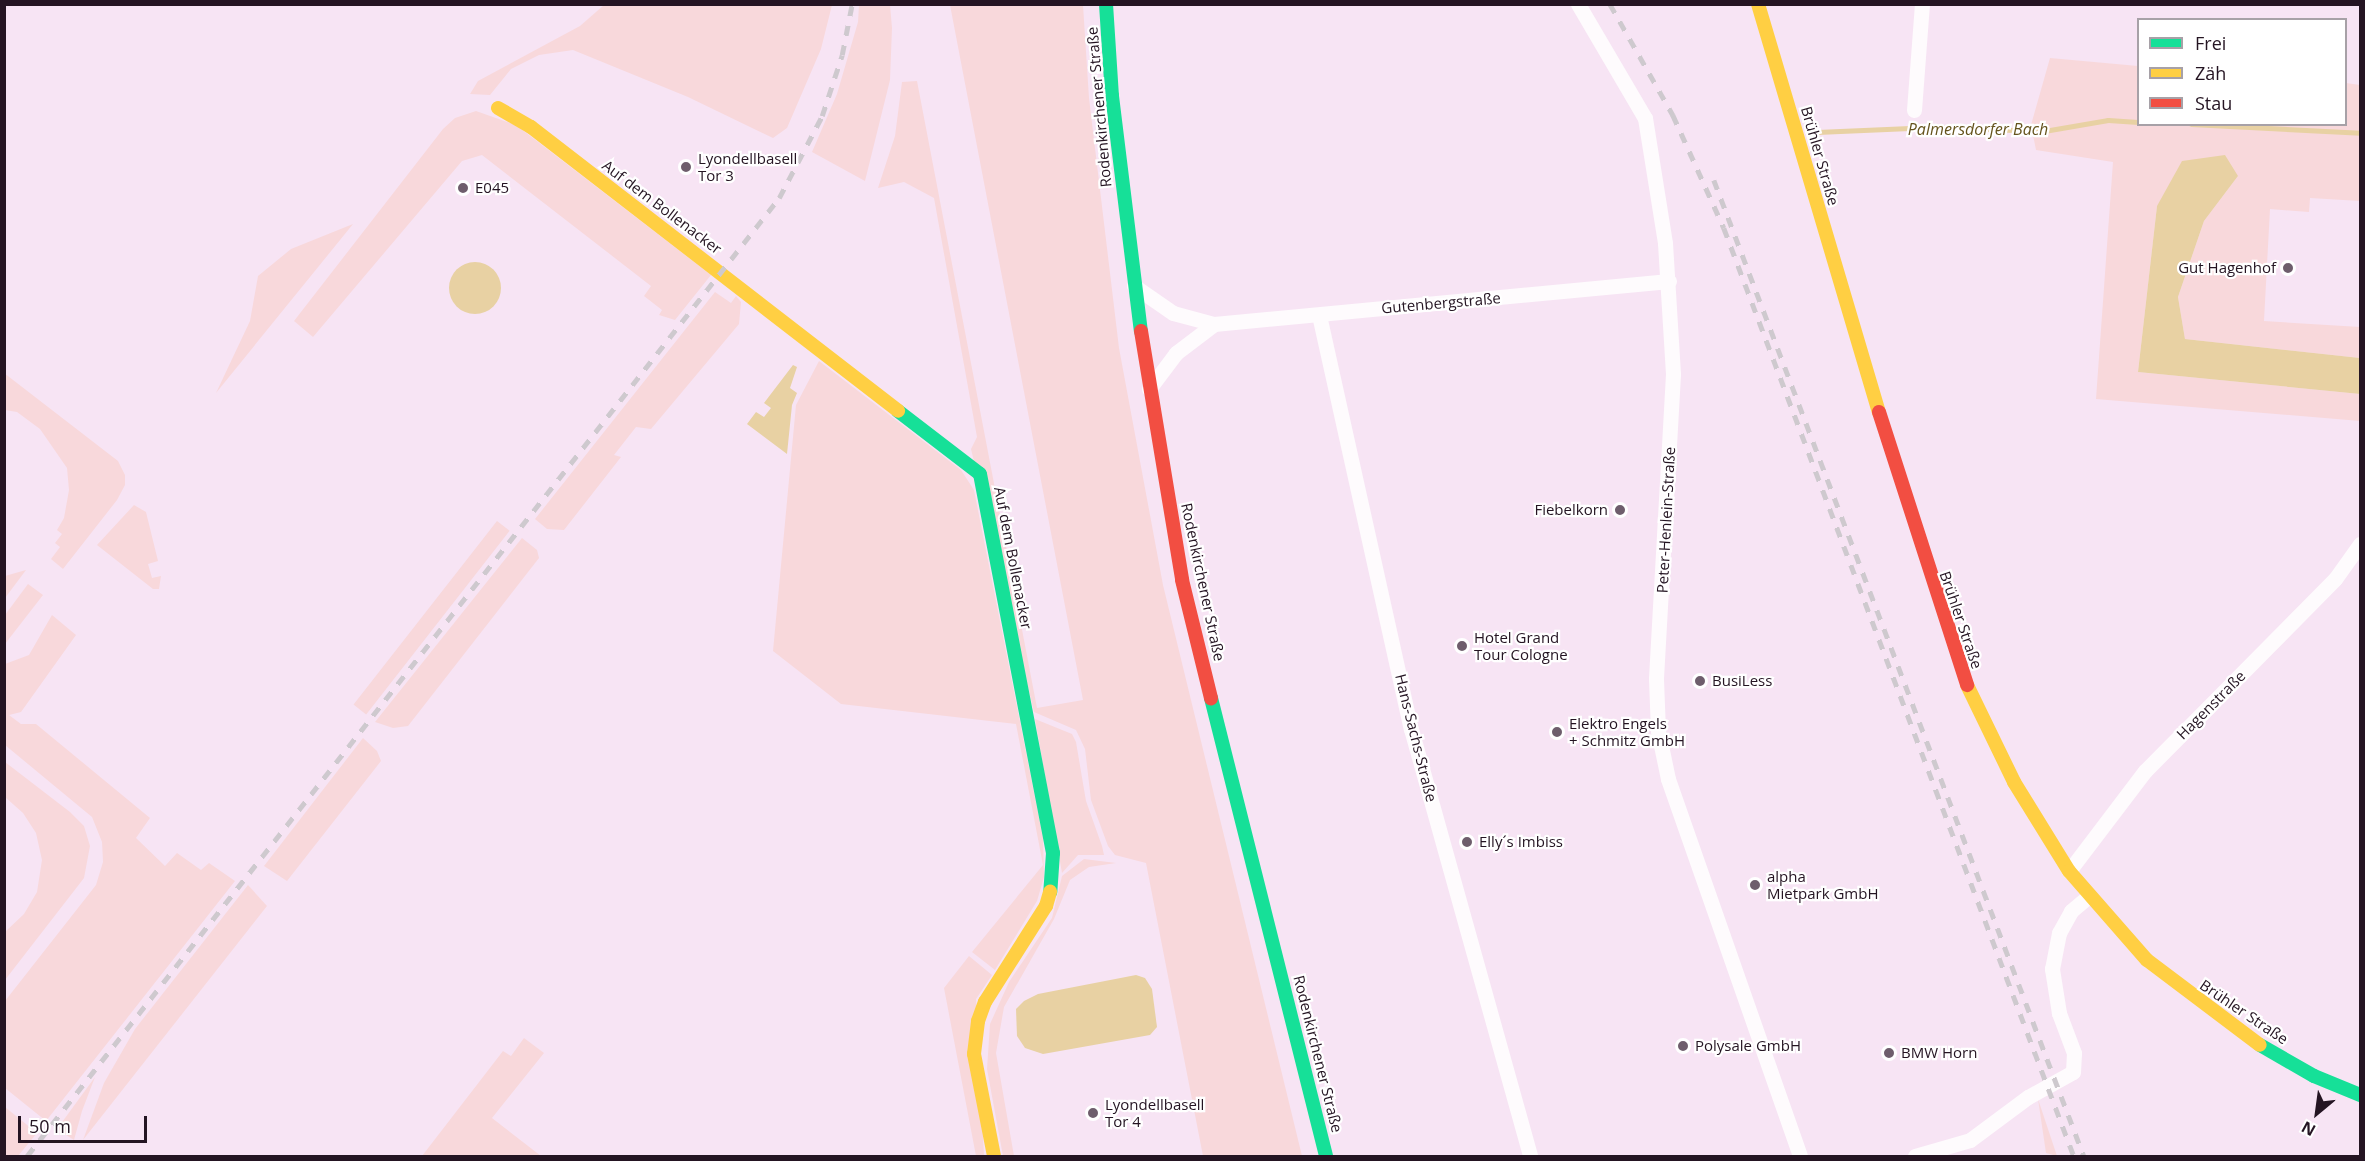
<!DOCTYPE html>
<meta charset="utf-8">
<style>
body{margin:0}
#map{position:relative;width:2365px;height:1161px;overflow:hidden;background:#f7e4f4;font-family:"Open Sans",sans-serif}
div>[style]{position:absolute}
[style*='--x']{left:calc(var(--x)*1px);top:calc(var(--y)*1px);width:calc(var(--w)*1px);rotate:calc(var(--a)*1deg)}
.green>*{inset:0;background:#f8d8db;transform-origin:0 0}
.water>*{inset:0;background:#e8d1a3}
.round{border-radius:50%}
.stream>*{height:5px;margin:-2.5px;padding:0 2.5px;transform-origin:2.5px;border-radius:2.5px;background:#e8d1a3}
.street>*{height:15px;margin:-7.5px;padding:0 7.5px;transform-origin:7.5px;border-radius:7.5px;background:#fefbfd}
.fast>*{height:14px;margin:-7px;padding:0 7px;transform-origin:7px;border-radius:7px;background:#16e098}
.slow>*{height:14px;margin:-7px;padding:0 7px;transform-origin:7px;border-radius:7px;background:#ffcf43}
.jam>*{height:14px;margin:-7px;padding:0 7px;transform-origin:7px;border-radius:7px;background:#f24e42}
.rail>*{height:4.5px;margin-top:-2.25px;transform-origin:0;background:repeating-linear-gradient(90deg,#cec9ce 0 10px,transparent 0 20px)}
.dots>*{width:16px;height:16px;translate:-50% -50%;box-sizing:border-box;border:3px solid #fff;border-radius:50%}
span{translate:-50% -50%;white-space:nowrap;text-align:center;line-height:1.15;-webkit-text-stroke:4.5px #fff;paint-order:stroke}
.street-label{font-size:15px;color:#241422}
.poi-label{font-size:15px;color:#241422}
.left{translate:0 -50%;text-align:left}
.right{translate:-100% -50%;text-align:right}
.water-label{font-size:16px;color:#65531d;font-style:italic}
.frame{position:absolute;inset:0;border:6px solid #241422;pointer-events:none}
.legend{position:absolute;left:2137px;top:18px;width:210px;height:108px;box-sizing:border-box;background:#fff;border:2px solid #a7a1a7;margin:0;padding:8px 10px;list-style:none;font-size:18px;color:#241422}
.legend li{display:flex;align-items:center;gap:12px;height:30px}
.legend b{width:30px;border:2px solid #a7a1a7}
.north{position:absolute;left:2287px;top:1083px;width:60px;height:60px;-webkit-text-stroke:4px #fff;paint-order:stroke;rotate:209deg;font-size:16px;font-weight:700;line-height:24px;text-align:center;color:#241422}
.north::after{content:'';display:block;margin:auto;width:21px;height:27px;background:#241422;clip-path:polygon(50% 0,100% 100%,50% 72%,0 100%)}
.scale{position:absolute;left:18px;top:1116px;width:129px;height:27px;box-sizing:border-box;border:3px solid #241422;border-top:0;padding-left:8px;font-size:18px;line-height:21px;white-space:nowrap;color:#241422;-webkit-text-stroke:4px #fff;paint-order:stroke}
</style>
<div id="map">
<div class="green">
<div style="clip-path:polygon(604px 5px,604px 4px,832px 5px,821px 49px,787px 128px,773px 138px,688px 97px,573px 50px,539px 55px,511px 69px,490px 95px,470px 94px,478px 81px,580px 26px)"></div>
<div style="clip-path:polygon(859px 5px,890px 5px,892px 28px,890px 80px,865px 181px,812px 152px,837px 94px,858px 22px)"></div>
<div style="clip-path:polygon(950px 5px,1083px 5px,1089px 98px,1119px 348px,1163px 585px,1302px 1156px,1203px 1156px,1146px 863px,1115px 855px,1108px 846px,1091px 800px,1085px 749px,1076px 730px,1034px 712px,971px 449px,977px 437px,934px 198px,904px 182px,878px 188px,895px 136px,902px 82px,917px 81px,1037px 708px,1083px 700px)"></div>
<div style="clip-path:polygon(2050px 58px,2138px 66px,2138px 124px,2346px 124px,2346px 83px,2360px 85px,2360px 201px,2310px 198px,2309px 212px,2270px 209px,2264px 321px,2360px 327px,2360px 358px,2185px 339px,2178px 297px,2204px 221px,2238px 176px,2157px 206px,2138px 372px,2360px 394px,2360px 421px,2096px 399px,2113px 162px,2036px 150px,2031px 125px)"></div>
<div style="clip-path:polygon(476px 111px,516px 125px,711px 275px,675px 320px,659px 315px,662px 310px,644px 296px,651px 286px,482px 155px,462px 161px,313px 337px,294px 321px,443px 129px,455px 118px)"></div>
<div style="clip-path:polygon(353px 224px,216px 393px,250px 321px,258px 276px,291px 249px)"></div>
<div style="clip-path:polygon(715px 292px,731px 303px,736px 296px,741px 302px,739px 324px,651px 429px,636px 427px,614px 455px,621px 457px,564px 530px,547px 529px,535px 519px)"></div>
<div style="clip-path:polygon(819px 361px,961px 470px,974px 490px,1043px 838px,1044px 877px,1037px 901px,995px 970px,972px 952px,1043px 865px,1016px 724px,841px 704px,773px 651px,796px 405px)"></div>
<div style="clip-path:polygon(4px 373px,118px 461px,125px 475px,125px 485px,117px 500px,63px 569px,51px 559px,60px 547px,55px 543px,62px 534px,57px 530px,64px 518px,69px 490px,67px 468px,40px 429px,17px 412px,5px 410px)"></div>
<div style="clip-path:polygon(134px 505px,146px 512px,158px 561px,148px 564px,152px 578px,161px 576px,159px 589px,153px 589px,97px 545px)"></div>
<div style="left:497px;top:521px;width:16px;height:233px;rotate:38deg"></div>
<div style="clip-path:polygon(522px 538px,537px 550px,539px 558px,408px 726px,393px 728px,375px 722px)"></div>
<div style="clip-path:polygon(26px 570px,5px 598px,5px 576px)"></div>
<div style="clip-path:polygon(28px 584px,43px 595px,5px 644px,5px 615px)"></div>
<div style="clip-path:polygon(52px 615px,76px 635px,21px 712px,9px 715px,21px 724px,36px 724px,150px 818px,136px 838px,165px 866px,177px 853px,201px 870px,209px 863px,235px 881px,46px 1121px,5px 1088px,5px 1001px,96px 885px,103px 862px,102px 842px,92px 817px,5px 745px,5px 664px,29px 655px)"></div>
<div style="clip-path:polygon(1035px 719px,1072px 734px,1076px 742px,1086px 801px,1102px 846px,1104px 855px,1078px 855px,1062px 873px)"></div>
<div style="clip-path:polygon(363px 738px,377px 751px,381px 761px,287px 881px,264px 866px)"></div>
<div style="clip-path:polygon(5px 762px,70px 812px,84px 826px,90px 846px,84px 878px,5px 980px,5px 932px,24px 914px,37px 892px,42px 860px,36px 833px,23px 813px,5px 797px)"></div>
<div style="clip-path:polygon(1084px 859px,1116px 863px,1089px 867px,1070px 880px,1054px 919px,1004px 1007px,996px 1053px,1014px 1156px,1003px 1156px,987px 1069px,990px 1024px,1009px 982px,1052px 918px,1062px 876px)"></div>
<div style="clip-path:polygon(248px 885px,267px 906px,83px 1140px,104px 1083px,135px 1029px)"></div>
<div style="clip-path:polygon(969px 956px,992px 975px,976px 999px,984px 1156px,976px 1156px,944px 988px)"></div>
<div style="clip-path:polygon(524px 1038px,544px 1053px,492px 1118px,541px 1156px,422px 1156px,503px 1051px,511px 1056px)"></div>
<div style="clip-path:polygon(95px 1077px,82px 1111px,74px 1140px,57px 1129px)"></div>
<div style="clip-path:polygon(2038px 1099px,2057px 1156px,2046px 1153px)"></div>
<div style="clip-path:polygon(5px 1107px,37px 1133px,18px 1156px,5px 1156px)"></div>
</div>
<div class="water">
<div style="clip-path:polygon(2225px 155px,2238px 176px,2204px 221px,2178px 297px,2185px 339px,2360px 358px,2360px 394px,2138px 372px,2157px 206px,2182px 161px)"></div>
<div class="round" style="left:449px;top:262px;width:52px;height:52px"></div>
<div style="clip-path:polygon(793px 365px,797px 367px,790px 388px,797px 393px,792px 405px,787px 454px,747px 424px,756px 412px,764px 417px,771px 408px,764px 403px)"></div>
<div style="clip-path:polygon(1136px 975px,1145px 978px,1152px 989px,1157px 1027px,1150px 1035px,1043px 1054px,1025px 1048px,1017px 1036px,1016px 1009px,1024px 1001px,1038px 994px)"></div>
</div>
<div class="stream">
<div style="--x:2191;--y:124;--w:169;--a:3"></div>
<div style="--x:1817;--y:132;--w:116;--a:-2.5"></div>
<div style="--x:1933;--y:127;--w:111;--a:2.1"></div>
<div style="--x:2044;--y:131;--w:65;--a:-9.8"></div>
<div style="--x:2108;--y:120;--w:30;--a:4"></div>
</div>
<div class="street">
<div style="--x:1578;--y:4;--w:132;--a:59.6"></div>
<div style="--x:1645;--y:118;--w:127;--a:80.9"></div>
<div style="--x:1665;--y:243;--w:131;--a:86.5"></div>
<div style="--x:1673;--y:374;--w:305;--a:93.2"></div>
<div style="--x:1656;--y:679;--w:52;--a:87.8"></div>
<div style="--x:1658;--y:731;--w:49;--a:78.2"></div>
<div style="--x:1668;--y:779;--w:399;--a:70.7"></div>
<div style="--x:1914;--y:110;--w:106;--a:-85.7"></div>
<div style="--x:1134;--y:286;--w:47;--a:34.7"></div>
<div style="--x:1173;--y:313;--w:42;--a:15"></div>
<div style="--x:1214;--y:324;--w:457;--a:-5.4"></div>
<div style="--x:1319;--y:315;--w:424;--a:77.5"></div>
<div style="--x:1411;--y:729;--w:443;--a:74.4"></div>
<div style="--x:1149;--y:389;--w:45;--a:-53.1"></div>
<div style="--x:1176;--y:353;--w:48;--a:-37.3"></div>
<div style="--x:2069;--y:871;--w:126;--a:-52.8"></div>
<div style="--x:2145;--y:771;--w:270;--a:-45.3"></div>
<div style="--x:2335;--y:579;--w:43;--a:-54.5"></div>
<div style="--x:1915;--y:1156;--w:57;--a:-16.2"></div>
<div style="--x:1970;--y:1140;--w:72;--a:-36.6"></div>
<div style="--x:2028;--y:1097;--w:51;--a:-29.1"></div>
<div style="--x:2073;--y:1072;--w:19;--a:-87"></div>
<div style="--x:2074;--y:1053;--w:43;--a:-110.6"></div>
<div style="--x:2059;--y:1013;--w:45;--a:-99"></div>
<div style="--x:2052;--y:969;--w:37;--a:-79"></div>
<div style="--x:2059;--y:933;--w:25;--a:-61"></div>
<div style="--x:2071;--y:911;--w:23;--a:-40"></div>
</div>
<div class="fast">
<div style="--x:1106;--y:4;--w:92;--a:86.3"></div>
<div style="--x:1112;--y:96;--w:237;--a:83"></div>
<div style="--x:898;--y:411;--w:103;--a:37.5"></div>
<div style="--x:980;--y:474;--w:386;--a:79.1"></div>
<div style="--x:1053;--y:853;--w:39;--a:94"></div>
<div style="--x:1211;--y:698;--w:472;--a:75.9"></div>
<div style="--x:2260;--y:1045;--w:62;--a:29.9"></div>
<div style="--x:2314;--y:1076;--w:50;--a:22.4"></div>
</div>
<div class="slow">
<div style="--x:1758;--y:4;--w:426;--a:73.5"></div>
<div style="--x:498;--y:108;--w:38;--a:30"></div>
<div style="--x:531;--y:127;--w:464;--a:37.7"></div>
<div style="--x:1967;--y:685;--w:108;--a:64.1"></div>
<div style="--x:2014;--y:782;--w:105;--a:58.3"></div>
<div style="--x:2069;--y:871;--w:118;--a:48.8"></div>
<div style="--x:2147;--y:960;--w:141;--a:37"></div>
<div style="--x:994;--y:1156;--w:104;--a:-101.1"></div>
<div style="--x:974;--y:1054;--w:33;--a:-83"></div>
<div style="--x:978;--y:1021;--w:20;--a:-70"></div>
<div style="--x:985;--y:1002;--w:114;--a:-57.6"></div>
<div style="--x:1046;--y:906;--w:15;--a:-74"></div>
</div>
<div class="jam">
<div style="--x:1141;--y:331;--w:252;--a:80.6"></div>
<div style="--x:1182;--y:580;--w:122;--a:76.2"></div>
<div style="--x:1879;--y:412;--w:287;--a:72.1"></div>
</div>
<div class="rail">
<div style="--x:1610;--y:4;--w:128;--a:60.4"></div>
<div style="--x:1673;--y:115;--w:124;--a:65.7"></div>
<div style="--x:1724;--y:228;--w:992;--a:69.34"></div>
<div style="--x:1714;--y:180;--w:1044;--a:69.24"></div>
<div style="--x:27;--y:1156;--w:1218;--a:-51.87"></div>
<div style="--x:779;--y:198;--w:93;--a:-62.3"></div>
<div style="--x:822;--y:116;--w:64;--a:-71.8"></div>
<div style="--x:842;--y:55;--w:52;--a:-78.9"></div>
</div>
<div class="dots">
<div style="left:686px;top:167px;background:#6e5d6c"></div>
<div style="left:463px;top:188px;background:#6e5d6c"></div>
<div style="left:2288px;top:268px;background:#6e5d6c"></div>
<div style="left:1620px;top:510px;background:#6e5d6c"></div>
<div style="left:1462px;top:646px;background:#6e5d6c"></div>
<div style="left:1700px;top:681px;background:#6e5d6c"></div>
<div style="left:1557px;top:732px;background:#6e5d6c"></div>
<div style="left:1467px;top:842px;background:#6e5d6c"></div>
<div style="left:1755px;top:885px;background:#6e5d6c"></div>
<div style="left:1683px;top:1046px;background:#6e5d6c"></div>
<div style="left:1889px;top:1053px;background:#6e5d6c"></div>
<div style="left:1093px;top:1113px;background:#6e5d6c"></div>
</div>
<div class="street-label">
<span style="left:1099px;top:107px;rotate:-95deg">Rodenkirchener Straße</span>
<span style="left:1820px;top:156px;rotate:74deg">Brühler Straße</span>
<span style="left:662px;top:207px;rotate:37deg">Auf dem Bollenacker</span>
<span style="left:1441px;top:303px;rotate:-5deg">Gutenbergstraße</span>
<span style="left:1666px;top:520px;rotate:-87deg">Peter-Henlein-Straße</span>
<span style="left:1013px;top:558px;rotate:79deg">Auf dem Bollenacker</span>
<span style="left:1203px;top:582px;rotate:78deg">Rodenkirchener Straße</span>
<span style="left:1961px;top:620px;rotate:71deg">Brühler Straße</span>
<span style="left:2211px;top:705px;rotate:-45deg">Hagenstraße</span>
<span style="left:1416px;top:738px;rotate:76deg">Hans-Sachs-Straße</span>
<span style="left:2244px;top:1012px;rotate:34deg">Brühler Straße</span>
<span style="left:1318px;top:1054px;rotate:76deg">Rodenkirchener Straße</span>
</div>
<div class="poi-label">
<span class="left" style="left:698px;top:167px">Lyondellbasell<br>Tor 3</span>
<span class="left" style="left:475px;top:188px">E045</span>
<span class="right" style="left:2276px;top:268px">Gut Hagenhof</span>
<span class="right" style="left:1608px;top:510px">Fiebelkorn</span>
<span class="left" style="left:1474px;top:646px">Hotel Grand<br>Tour Cologne</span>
<span class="left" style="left:1712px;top:681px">BusiLess</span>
<span class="left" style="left:1569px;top:732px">Elektro Engels<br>+ Schmitz GmbH</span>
<span class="left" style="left:1479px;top:842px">Elly´s Imbiss</span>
<span class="left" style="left:1767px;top:885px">alpha<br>Mietpark GmbH</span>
<span class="left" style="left:1695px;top:1046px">Polysale GmbH</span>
<span class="left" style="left:1901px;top:1053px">BMW Horn</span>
<span class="left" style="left:1105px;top:1113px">Lyondellbasell<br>Tor 4</span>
</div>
<div class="water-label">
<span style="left:1978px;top:129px">Palmersdorfer Bach</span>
</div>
<div class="frame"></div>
<ul class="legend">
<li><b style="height:8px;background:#16e098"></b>Frei</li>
<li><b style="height:8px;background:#ffcf43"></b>Zäh</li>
<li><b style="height:8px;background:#f24e42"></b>Stau</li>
</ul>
<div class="north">N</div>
<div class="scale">50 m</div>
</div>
